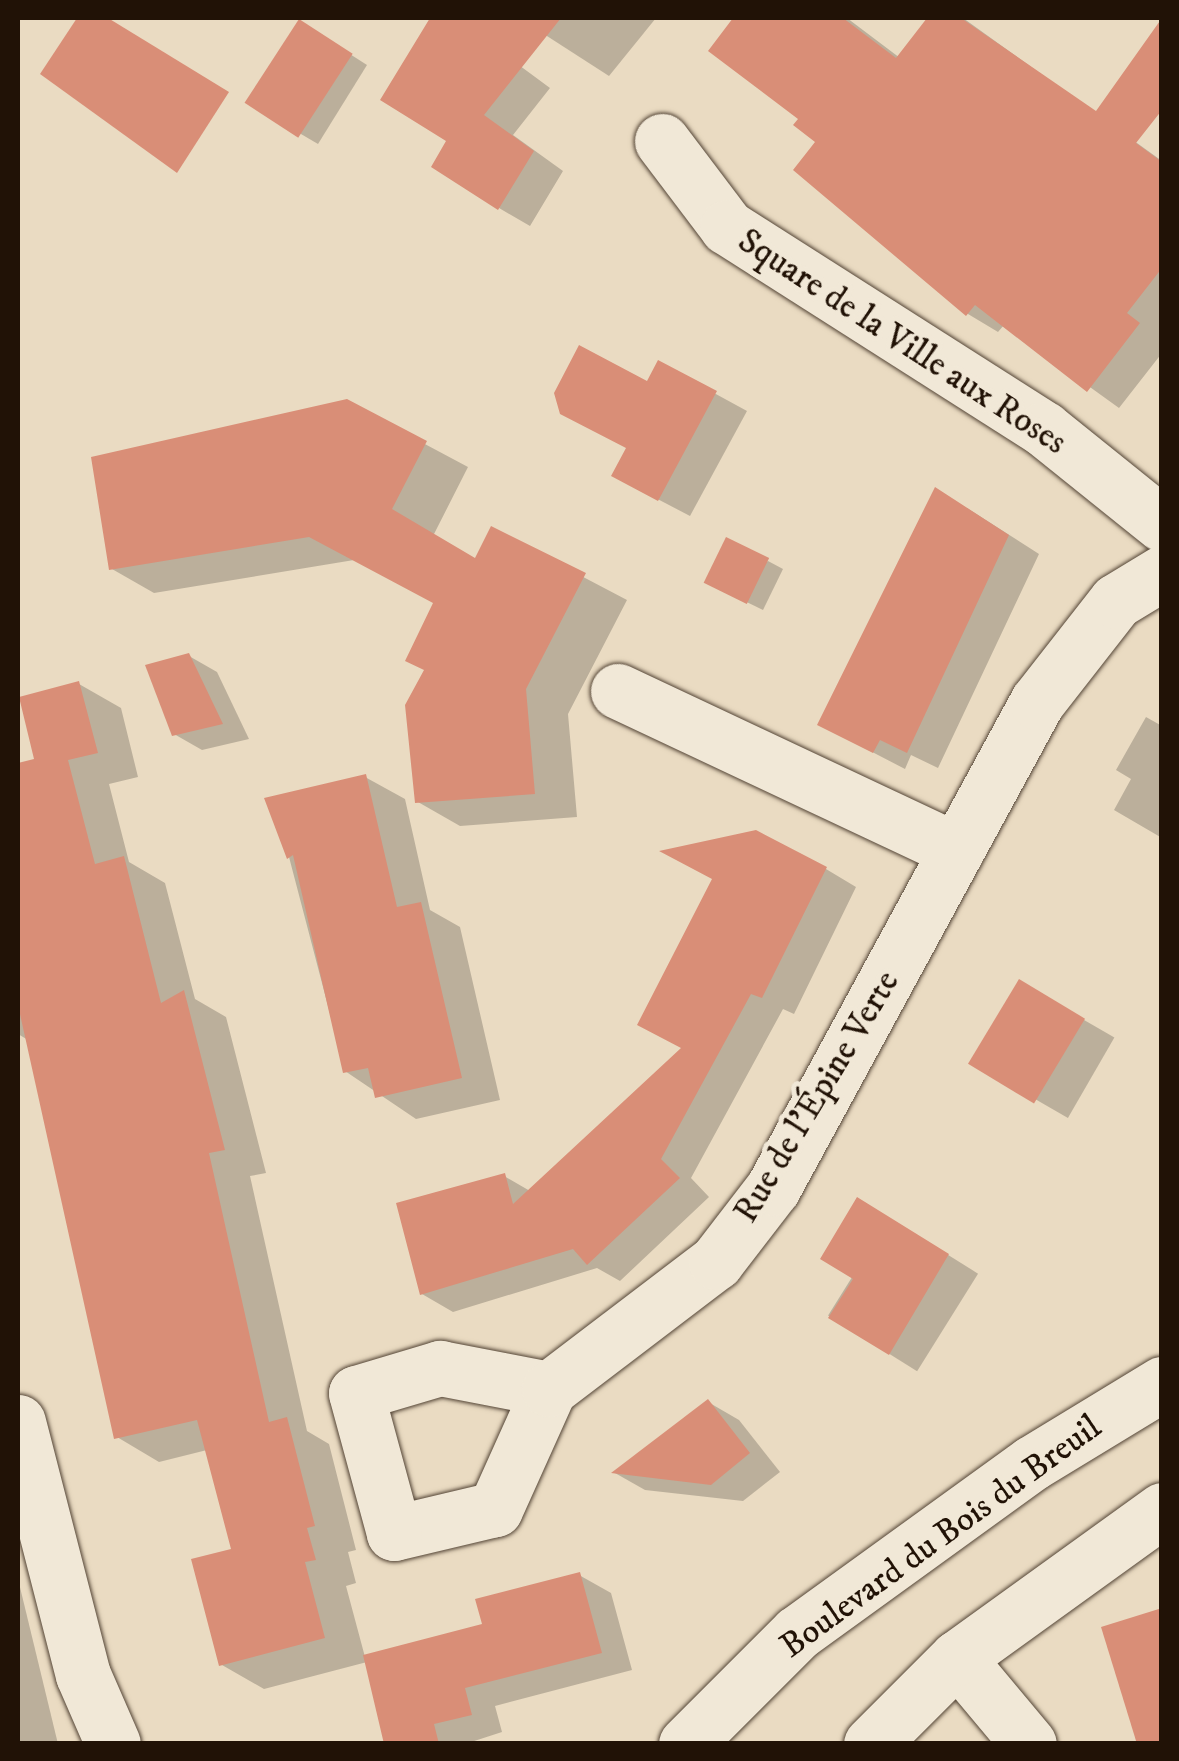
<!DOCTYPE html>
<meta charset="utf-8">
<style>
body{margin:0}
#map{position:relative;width:1179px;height:1761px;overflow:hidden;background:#eadbc2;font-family:"IM FELL DW Pica",serif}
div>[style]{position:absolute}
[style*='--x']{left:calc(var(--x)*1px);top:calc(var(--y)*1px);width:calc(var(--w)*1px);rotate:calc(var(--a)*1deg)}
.shadow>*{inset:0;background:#0003;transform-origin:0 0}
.building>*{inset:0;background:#d98e77;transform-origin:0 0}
.roads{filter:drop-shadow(0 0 2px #534435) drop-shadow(0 0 2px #534435)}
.street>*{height:55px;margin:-27.5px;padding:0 27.5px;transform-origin:27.5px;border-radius:27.5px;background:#f1e8d7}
.secondary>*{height:55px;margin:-27.5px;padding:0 27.5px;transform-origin:27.5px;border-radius:27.5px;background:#f1e8d7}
span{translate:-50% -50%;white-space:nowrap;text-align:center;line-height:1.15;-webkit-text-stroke:10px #f1e8d7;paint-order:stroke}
.street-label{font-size:35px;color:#211206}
.frame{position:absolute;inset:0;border:20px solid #211206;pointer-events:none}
</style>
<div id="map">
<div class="shadow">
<div style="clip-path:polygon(519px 18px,656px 18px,609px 76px)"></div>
<div style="clip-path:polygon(736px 18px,847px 18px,900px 58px,930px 18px,963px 18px,1162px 161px,1162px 353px,1119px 408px,1004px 325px,998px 332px,968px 314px,796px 169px,818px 142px,802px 118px,711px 50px)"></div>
<div style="clip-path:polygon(317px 33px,367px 65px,318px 144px,248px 103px)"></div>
<div style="clip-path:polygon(482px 38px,550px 88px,513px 135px,563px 171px,530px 226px,499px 208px,450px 141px)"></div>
<div style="clip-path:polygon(659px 363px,747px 411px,690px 516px,646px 493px,628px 449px)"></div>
<div style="clip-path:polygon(346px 402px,468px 467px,433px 536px,477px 561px,492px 529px,627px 600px,568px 714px,577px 817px,460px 826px,418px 802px,436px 603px,354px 560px,154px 593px,112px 569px)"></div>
<div style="clip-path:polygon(967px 508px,1039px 554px,938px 768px,911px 755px,905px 769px,851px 741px)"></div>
<div style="clip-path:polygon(768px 561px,783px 569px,763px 610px,722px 590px)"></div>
<div style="clip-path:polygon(189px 656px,217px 672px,249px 739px,202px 750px,174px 734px)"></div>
<div style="clip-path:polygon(79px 684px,121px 708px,138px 777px,109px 784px,129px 862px,165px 883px,195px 999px,226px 1017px,266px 1173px,250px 1176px,307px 1431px,329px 1444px,356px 1550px,348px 1552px,356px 1583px,346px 1586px,365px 1657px,485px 1626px,579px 1575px,611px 1593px,632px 1670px,495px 1706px,502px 1732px,465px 1744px,386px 1744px,367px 1662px,264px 1689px,222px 1665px,234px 1550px,207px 1450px,159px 1462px,117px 1437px,28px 1040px,18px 1034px,18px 959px,35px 954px,18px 884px,18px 766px,37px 761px)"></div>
<div style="clip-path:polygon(1146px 717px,1162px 726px,1162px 838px,1114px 810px,1131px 779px,1116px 770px)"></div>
<div style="clip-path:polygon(365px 777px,405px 799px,430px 910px,460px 927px,500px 1100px,416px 1119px,345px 1071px,289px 857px)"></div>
<div style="clip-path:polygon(826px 869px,856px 887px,794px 1014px,783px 1009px,691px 1178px,709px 1197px,620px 1281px,597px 1268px,453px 1312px,422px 1294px,504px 1176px,530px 1191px,684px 1048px,715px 879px)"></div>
<div style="left:1020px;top:983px;width:109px;height:93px;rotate:30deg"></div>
<div style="left:889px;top:1218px;width:105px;height:115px;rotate:32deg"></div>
<div style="clip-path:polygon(708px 1402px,739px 1420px,780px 1472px,743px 1501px,645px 1490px,615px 1473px)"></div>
<div style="clip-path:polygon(18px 1579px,58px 1744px,18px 1744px)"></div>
</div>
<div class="building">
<div style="clip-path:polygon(77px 18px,108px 18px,229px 92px,177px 173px,40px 74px)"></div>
<div style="clip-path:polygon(430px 18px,561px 18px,484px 115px,534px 151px,498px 210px,431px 167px,446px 141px,380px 100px)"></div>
<div style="clip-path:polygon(733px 18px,843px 18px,896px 58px,927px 18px,961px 18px,1096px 111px,1162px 18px,1162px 110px,1136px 143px,1162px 162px,1162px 268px,1127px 313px,1140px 323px,1087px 392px,975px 305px,966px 316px,793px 170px,815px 142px,793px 125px,798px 119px,708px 51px)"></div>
<div style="left:299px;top:19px;width:64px;height:100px;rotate:33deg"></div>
<div style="clip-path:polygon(579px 345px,647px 381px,658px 360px,717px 391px,658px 501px,611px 476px,626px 448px,560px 414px,554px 393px)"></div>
<div style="clip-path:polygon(347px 399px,427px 441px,392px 509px,475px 558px,491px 526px,586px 573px,526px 689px,535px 794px,415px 803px,405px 705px,424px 670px,405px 661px,433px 603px,309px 537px,109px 570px,91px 457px)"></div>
<div style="clip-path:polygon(935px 487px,1009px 535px,907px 753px,880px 740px,873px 753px,817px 725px)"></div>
<div style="left:726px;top:537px;width:48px;height:51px;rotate:26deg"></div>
<div style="clip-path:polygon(189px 653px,223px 724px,172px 736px,145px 665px)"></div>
<div style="clip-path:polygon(79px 681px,98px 753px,68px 760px,95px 864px,124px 856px,161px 1003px,184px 990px,225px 1150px,209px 1153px,269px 1422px,287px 1417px,315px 1526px,307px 1528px,316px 1560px,305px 1562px,325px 1638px,219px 1666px,191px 1559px,231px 1549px,197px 1420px,114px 1439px,18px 1005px,18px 763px,34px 759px,19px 697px)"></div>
<div style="clip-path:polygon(366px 774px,397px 907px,421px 902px,462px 1078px,375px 1098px,368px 1068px,343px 1073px,293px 855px,287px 859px,264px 798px)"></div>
<div style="clip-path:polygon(756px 830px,827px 867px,762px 998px,751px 994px,661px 1159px,680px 1178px,587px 1265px,573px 1249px,420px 1295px,396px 1203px,505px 1173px,513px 1204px,681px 1048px,637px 1025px,712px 879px,659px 851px)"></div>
<div style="left:1019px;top:979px;width:77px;height:99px;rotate:31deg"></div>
<div style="clip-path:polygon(857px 1197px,949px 1254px,889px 1355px,828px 1318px,853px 1279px,820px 1259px)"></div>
<div style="clip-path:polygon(708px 1399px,750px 1453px,711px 1485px,611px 1473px)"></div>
<div style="clip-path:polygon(580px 1572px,602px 1653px,465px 1688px,472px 1715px,434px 1724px,439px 1744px,384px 1744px,363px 1655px,482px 1624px,475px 1599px)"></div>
<div style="clip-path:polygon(1162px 1608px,1162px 1744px,1137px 1744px,1101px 1627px)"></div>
</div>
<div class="roads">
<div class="street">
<div style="--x:662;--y:141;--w:108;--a:52.9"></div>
<div style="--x:727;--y:227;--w:376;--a:32.5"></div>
<div style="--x:1044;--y:429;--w:151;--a:38.8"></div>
<div style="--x:618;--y:691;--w:374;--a:25.2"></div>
<div style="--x:440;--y:1368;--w:111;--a:10.9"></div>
<div style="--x:549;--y:1389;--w:132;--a:114.2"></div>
<div style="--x:495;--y:1509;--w:104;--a:166.6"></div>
<div style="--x:394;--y:1533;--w:145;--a:-105.2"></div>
<div style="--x:356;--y:1393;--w:88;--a:-16.6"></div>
<div style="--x:549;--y:1389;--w:210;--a:-37.3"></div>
<div style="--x:716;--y:1262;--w:93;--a:-52.4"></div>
<div style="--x:773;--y:1188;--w:553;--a:-61.49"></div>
<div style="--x:1037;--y:702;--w:128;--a:-52"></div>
<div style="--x:1116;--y:601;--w:54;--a:-31.3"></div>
<div style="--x:957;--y:1658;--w:112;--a:50.1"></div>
<div style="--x:871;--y:1744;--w:122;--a:-45"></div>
<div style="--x:957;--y:1658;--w:253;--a:-35.8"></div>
</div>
<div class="secondary">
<div style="--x:18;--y:1422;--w:261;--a:75.6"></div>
<div style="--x:83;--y:1675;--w:75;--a:66.5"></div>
<div style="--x:686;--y:1744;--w:157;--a:-45"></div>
<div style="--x:797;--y:1633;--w:290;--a:-35.9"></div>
<div style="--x:1032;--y:1463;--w:152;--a:-31.3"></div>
</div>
</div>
<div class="street-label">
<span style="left:902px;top:342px;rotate:33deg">Square de la Ville aux Roses</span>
<span style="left:817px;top:1097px;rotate:-59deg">Rue de l'Épine Verte</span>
<span style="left:941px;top:1537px;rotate:-36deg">Boulevard du Bois du Breuil</span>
</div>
<div class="frame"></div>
</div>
